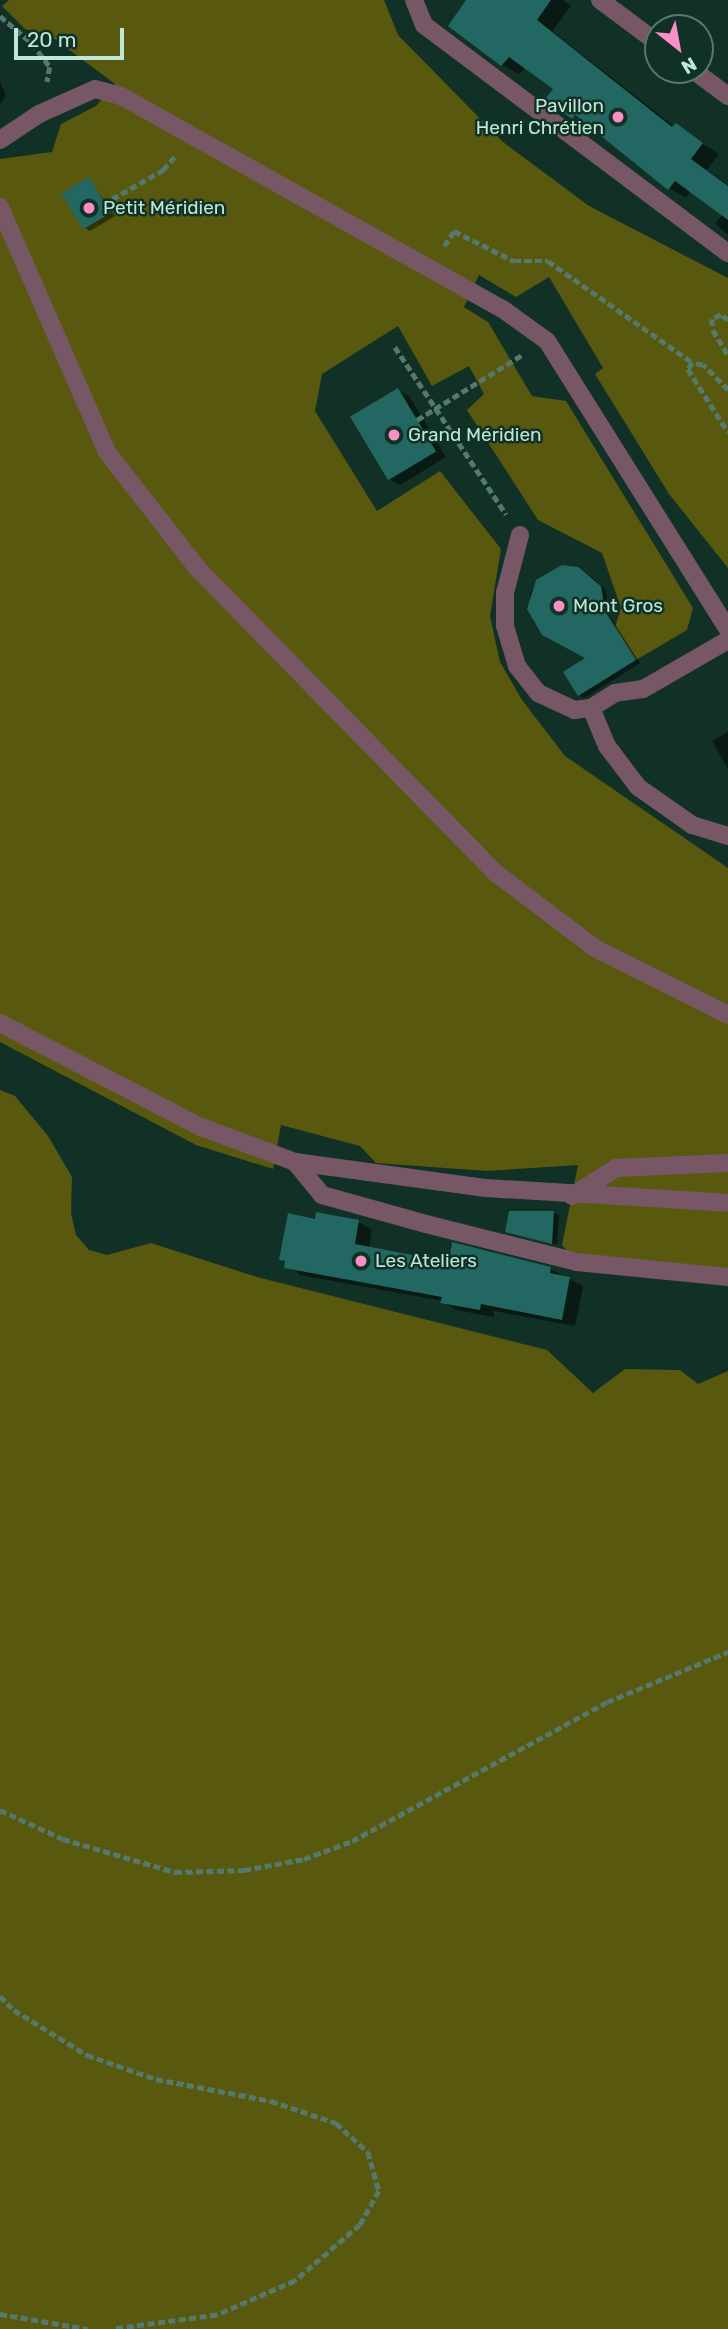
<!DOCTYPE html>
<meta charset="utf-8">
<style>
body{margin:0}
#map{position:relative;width:728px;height:2329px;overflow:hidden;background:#113026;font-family:Rubik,sans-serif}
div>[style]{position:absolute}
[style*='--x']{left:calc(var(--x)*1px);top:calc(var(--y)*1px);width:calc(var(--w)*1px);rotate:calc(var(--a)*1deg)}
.forest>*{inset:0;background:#58580f}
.shadow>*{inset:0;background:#0007}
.building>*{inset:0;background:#236763;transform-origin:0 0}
.path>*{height:4.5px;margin-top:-2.25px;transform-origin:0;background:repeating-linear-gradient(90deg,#55796d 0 7px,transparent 0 10.5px)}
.minor>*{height:18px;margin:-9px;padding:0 9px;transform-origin:9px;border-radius:9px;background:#775766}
.dots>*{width:19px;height:19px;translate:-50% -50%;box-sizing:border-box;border:4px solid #113026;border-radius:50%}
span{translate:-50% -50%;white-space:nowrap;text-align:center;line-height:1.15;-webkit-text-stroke:5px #113026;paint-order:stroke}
.poi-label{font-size:19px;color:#bce8d7}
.right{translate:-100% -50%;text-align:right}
.left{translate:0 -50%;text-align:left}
.north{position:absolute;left:644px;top:14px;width:70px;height:70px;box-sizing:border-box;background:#113026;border:2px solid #557a6d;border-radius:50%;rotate:149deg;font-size:19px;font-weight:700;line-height:28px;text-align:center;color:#bce8d7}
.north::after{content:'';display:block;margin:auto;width:24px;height:32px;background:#fb8fc5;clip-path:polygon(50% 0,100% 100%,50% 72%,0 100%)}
.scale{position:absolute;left:14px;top:28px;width:110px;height:32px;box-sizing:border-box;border:4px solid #bce8d7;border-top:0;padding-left:9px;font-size:21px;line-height:24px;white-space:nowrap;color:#bce8d7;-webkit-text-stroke:5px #113026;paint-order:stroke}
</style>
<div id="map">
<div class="forest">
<div style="clip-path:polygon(9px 0,384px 0,398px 35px,503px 142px,589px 206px,728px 278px,728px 568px,669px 494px,595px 374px,603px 368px,549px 277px,516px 297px,479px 275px,464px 307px,488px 322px,532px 396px,566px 401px,693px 608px,687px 630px,636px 660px,615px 627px,621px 608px,602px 553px,538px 520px,467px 410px,484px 394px,469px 366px,432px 386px,398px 326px,322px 374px,315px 411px,377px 511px,440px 471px,501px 549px,490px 616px,500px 662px,522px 700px,565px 756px,728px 868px,728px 1277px,577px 1262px,562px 1245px,578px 1165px,487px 1171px,376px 1163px,360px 1146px,281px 1125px,273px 1169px,196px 1145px,0 1042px,0 159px,52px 152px,61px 124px,96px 106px,115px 84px,52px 37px,25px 29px,2px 6px)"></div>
<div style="clip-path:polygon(0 1090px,15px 1096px,48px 1136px,72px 1177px,71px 1213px,76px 1235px,89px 1250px,107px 1255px,151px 1243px,257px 1277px,547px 1350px,593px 1393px,625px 1369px,680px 1370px,698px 1384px,728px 1371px,728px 2329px,0 2329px)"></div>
</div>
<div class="shadow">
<div style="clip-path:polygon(469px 0,563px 0,571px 6px,552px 31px,675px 127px,719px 154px,707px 170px,728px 185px,728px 235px,715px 223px,723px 214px,691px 191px,686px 198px,669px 188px,591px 126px,548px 99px,555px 88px,526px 67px,519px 74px,502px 65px,450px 25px)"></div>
<div style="clip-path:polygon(0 81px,6px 96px,0 105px)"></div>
<div style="clip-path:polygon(89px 179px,115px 216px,90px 231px,85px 228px)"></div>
<div style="clip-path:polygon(398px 390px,409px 396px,446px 457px,400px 485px,389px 479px)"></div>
<div style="clip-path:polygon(562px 567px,591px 576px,606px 590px,609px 615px,640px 663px,584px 698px,579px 695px,588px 658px,543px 634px,534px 623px,530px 594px,537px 581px)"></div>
<div style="clip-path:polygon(728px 732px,728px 769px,712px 741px)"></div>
<div style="clip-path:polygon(554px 1213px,559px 1215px,557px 1245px,507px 1231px)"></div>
<div style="clip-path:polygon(318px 1214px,359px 1222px,372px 1230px,369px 1249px,450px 1264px,550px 1269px,583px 1286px,575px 1326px,494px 1311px,494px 1317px,456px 1310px,443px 1301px,300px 1275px,281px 1259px)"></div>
</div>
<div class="building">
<div style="clip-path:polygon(466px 0,551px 0,537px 20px,672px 127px,676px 123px,703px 143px,691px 159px,728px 186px,728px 220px,675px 181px,668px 190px,575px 115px,572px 119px,545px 99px,553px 89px,509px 57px,501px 66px,448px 26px)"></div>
<div style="left:89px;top:177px;width:42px;height:32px;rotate:59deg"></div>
<div style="left:398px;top:388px;width:74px;height:56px;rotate:59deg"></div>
<div style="clip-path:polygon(562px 565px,578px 567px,601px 586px,605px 611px,636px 660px,578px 696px,563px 672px,585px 658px,542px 635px,527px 609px,536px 580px)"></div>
<div style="clip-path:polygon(509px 1211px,554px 1211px,552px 1244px,505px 1232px)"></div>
<div style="clip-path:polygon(316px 1212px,359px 1220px,355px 1244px,449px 1262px,452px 1242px,551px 1267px,550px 1273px,570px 1277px,562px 1320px,481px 1304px,480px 1310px,440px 1303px,442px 1297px,284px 1268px,285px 1261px,279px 1260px,288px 1213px,315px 1219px)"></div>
</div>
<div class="path">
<div style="--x:0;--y:16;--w:42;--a:40.2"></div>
<div style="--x:32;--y:43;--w:30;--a:53"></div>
<div style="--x:50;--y:67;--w:15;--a:101"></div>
<div style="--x:112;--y:199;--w:59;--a:-29.6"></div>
<div style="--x:163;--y:170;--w:18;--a:-49"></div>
<div style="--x:444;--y:246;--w:18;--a:-56"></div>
<div style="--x:454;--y:231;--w:67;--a:26.6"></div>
<div style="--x:514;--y:261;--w:34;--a:0"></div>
<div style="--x:548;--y:261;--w:177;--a:35.1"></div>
<div style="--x:728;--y:320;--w:9;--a:-144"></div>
<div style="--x:721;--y:315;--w:10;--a:156"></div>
<div style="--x:712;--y:319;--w:11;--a:85"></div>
<div style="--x:713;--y:330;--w:29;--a:59"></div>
<div style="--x:395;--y:347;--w:201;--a:56.4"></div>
<div style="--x:728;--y:390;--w:35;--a:-135"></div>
<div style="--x:703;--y:365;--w:10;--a:-169"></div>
<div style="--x:693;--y:363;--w:8;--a:130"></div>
<div style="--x:688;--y:369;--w:75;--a:57.6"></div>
<div style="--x:417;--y:420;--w:123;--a:-31.8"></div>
<div style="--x:0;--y:1810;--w:69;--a:24.7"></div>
<div style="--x:63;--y:1839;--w:117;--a:16.4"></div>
<div style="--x:175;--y:1872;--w:69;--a:-1.7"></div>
<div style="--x:244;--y:1870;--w:61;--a:-10.4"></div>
<div style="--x:304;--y:1859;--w:51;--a:-20.6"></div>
<div style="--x:352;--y:1841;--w:290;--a:-28.6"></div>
<div style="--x:607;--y:1702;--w:131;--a:-22.5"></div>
<div style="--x:0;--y:1996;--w:20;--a:45"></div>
<div style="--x:14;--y:2010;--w:86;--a:31.7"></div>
<div style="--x:87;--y:2055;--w:73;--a:19.2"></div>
<div style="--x:156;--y:2079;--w:117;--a:10.8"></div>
<div style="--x:271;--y:2101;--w:69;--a:18.7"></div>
<div style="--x:336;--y:2123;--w:43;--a:42.2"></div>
<div style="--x:368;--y:2152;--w:41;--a:74.2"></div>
<div style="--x:379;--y:2191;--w:39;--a:119"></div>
<div style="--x:360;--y:2225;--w:86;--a:139.3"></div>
<div style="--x:295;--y:2281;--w:85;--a:156.4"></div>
<div style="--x:217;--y:2315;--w:104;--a:172.3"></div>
<div style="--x:0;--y:2314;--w:89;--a:9.7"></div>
</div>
<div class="minor">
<div style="--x:414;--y:0;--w:27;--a:68"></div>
<div style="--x:424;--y:25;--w:380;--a:36.9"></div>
<div style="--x:600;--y:0;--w:72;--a:36.6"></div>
<div style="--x:693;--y:70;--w:44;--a:36.6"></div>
<div style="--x:0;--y:140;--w:47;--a:-33.7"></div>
<div style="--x:39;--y:114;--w:61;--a:-24.1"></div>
<div style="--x:95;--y:89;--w:27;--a:15"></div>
<div style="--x:121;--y:96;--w:439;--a:29.2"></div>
<div style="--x:504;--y:310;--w:53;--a:35.8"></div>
<div style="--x:547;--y:341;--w:341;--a:57.9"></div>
<div style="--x:0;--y:207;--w:267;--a:66.4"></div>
<div style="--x:107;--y:452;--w:150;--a:52.1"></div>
<div style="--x:199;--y:570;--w:426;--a:45.6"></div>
<div style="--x:497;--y:874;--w:123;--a:37.1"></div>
<div style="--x:595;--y:948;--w:149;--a:26.7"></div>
<div style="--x:520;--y:535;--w:60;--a:104.5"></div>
<div style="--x:505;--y:593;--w:33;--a:90"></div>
<div style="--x:505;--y:626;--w:42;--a:73.3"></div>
<div style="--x:517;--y:666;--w:34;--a:52"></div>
<div style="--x:538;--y:693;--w:40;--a:25"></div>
<div style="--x:574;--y:710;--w:17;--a:-7"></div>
<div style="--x:728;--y:640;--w:98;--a:150"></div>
<div style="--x:643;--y:689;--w:28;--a:172"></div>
<div style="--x:615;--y:693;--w:28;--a:148"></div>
<div style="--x:591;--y:708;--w:41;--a:67.2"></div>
<div style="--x:607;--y:746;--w:51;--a:52.9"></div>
<div style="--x:638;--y:787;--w:66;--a:35.1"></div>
<div style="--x:692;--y:825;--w:38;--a:17"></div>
<div style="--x:0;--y:1023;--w:226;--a:27.4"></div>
<div style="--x:201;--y:1127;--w:100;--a:20.4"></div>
<div style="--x:295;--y:1162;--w:193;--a:7.8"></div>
<div style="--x:486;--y:1188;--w:242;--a:3.5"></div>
<div style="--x:295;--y:1162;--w:43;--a:50.7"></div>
<div style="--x:322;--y:1195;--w:108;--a:15.6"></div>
<div style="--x:426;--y:1224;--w:156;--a:14.1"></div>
<div style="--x:577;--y:1262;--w:152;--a:5.7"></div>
<div style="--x:572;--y:1196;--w:52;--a:-32.5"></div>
<div style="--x:616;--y:1168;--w:112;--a:-2.6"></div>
</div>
<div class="dots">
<div style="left:618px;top:117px;background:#fb8fc5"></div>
<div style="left:89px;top:208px;background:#fb8fc5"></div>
<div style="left:394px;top:435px;background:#fb8fc5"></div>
<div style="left:559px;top:606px;background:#fb8fc5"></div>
<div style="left:361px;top:1261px;background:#fb8fc5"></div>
</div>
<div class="poi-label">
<span class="right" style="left:604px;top:117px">Pavillon<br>Henri Chrétien</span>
<span class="left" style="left:103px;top:208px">Petit Méridien</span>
<span class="left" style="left:408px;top:435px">Grand Méridien</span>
<span class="left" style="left:573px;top:606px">Mont Gros</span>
<span class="left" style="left:375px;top:1261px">Les Ateliers</span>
</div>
<div class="north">N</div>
<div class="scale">20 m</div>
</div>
